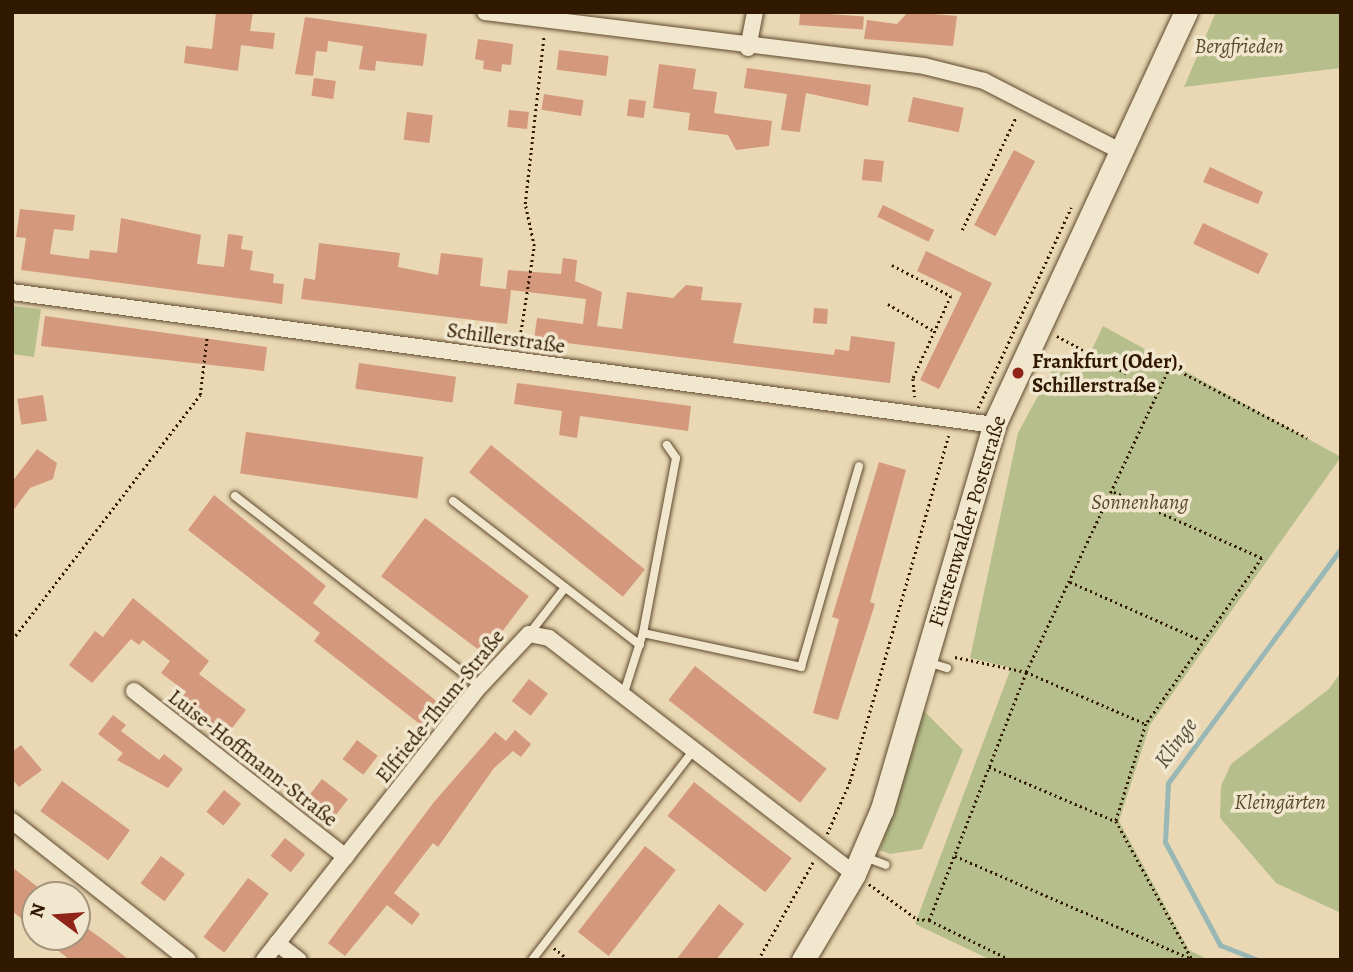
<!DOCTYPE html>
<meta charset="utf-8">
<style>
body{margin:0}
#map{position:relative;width:1353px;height:972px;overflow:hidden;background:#e9d8b3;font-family:Alegreya,serif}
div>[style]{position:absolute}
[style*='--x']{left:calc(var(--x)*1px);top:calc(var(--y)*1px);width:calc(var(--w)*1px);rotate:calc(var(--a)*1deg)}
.green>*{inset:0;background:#b6bf8c}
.stream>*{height:5px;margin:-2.5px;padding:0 2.5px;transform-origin:2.5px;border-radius:2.5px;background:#99b8b5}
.building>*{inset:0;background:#d4987d;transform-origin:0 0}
.path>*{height:2.5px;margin-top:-1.25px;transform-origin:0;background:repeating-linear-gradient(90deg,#311800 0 2px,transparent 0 5.5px)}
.roads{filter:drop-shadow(0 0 2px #5f482d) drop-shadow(0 0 2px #5f482d)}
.lane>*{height:8px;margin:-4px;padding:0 4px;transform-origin:4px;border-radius:4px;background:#f1e6ce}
.street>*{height:16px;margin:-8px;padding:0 8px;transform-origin:8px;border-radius:8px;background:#f1e6ce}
.secondary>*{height:23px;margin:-11.5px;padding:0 11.5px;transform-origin:11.5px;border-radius:11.5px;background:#f1e6ce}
.dots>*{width:19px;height:19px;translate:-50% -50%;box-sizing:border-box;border:4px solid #f1e6ce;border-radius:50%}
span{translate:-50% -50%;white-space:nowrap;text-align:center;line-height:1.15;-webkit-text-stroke:7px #f1e6ce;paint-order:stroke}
.park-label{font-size:21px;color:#594a2a;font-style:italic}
.street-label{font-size:21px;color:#311800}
.poi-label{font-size:21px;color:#311800;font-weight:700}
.left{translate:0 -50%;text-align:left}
.water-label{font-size:23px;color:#55503f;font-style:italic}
.frame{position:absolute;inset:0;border:14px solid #311800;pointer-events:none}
.north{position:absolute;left:21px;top:881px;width:70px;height:70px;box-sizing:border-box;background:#f1e6ce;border:2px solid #a4947c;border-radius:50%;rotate:286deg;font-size:19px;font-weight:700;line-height:28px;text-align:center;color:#311800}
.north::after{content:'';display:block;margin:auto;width:24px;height:32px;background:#8f2418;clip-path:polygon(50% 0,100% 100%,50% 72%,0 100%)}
</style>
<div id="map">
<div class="green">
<div style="clip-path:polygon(1216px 12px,1341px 12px,1341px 68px,1184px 87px)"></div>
<div style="clip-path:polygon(12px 306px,41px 309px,34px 357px,12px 354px)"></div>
<div style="clip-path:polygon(1103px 326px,1341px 457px,1150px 725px,1119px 821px,1189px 950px,1209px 960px,991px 960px,915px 924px,1011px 668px,970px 658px,1018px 433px,1055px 364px,1079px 377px)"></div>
<div style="clip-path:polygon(1341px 672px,1341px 913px,1276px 883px,1220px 818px,1221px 786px,1231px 764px,1329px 689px)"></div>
<div style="clip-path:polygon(924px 711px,963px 750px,922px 849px,890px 854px,880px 850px)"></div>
</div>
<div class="stream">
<div style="--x:1258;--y:960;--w:41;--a:-158.5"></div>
<div style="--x:1220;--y:945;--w:117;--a:-118.1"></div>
<div style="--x:1165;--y:842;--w:59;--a:-87.1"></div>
<div style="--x:1168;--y:783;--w:292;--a:-53.6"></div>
</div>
<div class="building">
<div style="clip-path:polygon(216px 12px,253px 12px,250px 31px,275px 33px,273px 49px,241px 45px,238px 71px,184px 63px,186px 46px,212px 49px)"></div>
<div style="left:800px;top:12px;width:64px;height:13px;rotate:4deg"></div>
<div style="clip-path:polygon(908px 12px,957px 16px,953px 46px,864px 39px,867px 20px,897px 24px)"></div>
<div style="clip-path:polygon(305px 17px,427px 34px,423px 66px,376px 61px,375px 71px,359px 69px,363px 46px,328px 41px,327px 52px,316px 51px,313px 76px,295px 74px)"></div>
<div style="clip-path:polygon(478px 39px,513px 44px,511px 65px,502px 64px,501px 72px,483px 69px,484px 61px,475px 59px)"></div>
<div style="left:559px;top:50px;width:50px;height:20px;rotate:7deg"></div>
<div style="clip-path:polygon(659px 64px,696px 69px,693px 89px,717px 92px,714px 113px,772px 121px,769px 146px,736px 150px,728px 135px,688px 130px,690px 113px,653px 108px)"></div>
<div style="clip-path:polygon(747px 68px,871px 85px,868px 106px,806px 93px,800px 132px,781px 130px,787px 94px,744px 88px)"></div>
<div style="left:314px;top:78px;width:22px;height:18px;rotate:8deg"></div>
<div style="left:544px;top:94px;width:40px;height:16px;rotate:9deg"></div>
<div style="left:913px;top:97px;width:52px;height:25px;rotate:12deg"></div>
<div style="left:629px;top:99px;width:17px;height:17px;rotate:7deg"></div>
<div style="left:509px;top:110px;width:20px;height:17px;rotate:6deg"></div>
<div style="left:407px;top:112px;width:26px;height:28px;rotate:7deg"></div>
<div style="left:1014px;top:150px;width:24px;height:85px;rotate:28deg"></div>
<div style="left:864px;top:159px;width:20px;height:21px;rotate:6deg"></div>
<div style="clip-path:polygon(1210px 167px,1263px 192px,1258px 204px,1203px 182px)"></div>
<div style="left:883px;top:205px;width:57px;height:13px;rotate:26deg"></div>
<div style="clip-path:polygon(20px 209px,75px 215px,73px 231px,54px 229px,50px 254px,79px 258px,89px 259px,90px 250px,117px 253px,121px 218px,201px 235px,197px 264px,224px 267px,228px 234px,243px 236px,241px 249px,253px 251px,250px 270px,274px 274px,273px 283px,284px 284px,282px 304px,21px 270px,26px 238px,16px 237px)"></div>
<div style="left:1203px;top:223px;width:72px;height:23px;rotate:25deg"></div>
<div style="clip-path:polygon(319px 243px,400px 253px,398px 267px,438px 275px,441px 253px,483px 258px,480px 286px,506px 289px,508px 270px,561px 274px,563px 258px,577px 260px,575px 281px,602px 292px,597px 326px,622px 329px,627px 292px,673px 298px,686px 285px,703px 287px,701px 300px,742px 303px,733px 343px,834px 355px,835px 349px,849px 351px,851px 336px,895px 342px,890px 383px,534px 339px,537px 318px,583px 324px,586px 299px,511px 290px,507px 324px,301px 299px,304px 278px,315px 280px)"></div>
<div style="clip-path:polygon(926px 251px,992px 283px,939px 389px,920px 380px,962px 293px,917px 271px)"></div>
<div style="left:814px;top:308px;width:14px;height:15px;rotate:4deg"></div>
<div style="clip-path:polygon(45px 316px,267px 347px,264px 371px,41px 346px)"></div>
<div style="left:359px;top:363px;width:98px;height:26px;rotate:8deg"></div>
<div style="clip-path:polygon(517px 383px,691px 406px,688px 431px,580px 416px,577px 438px,559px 435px,562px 411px,514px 404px)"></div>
<div style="left:43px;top:395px;width:26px;height:26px;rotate:81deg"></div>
<div style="left:246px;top:432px;width:179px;height:42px;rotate:8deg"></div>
<div style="left:491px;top:445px;width:198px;height:35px;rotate:39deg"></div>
<div style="clip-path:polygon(37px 449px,57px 463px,53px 479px,30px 488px,12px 512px,12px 482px)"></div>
<div style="clip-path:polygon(879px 462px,906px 470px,870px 602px,875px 604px,838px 720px,813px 713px,839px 619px,832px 617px)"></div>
<div style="clip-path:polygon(214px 495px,326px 586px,313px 603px,444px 707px,426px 729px,314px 641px,320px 633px,188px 530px)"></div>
<div style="left:425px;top:518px;width:130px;height:73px;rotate:37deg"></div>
<div style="clip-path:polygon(133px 598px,209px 661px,199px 674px,246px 710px,226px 736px,181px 698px,186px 692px,161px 673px,170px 661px,143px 640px,139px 645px,131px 639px,92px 683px,69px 665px,95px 631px,103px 637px)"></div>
<div style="left:695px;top:666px;width:167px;height:43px;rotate:38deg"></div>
<div style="left:529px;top:679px;width:24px;height:28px;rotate:38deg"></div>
<div style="clip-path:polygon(113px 715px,126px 725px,121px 731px,159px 760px,164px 754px,183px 769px,168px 788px,117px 760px,123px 753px,98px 734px)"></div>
<div style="clip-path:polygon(515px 730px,531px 744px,521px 757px,513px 751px,494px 768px,438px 847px,433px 843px,394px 893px,420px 914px,412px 925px,387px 905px,345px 956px,328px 943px,434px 802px,495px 732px,506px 741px)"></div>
<div style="left:357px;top:740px;width:26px;height:24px;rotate:37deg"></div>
<div style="clip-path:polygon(21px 745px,42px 770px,19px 787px,12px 779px,12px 752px)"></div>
<div style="left:322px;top:779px;width:33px;height:28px;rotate:38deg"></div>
<div style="left:62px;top:781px;width:84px;height:37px;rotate:36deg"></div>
<div style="left:694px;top:782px;width:124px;height:43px;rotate:38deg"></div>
<div style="left:224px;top:790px;width:22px;height:28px;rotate:39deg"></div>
<div style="left:285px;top:838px;width:26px;height:23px;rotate:39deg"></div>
<div style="left:645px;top:846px;width:39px;height:109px;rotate:38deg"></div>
<div style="left:161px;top:856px;width:30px;height:34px;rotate:37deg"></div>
<div style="clip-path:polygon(12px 867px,48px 895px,35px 895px,27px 923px,12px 911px)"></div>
<div style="left:248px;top:878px;width:26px;height:74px;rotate:37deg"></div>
<div style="clip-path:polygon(719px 904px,744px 924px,716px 960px,676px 960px)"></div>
<div style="clip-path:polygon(77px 921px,109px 944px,129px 960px,70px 960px,51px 945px,57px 937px,77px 937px)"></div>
</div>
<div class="path">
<div style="--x:962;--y:230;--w:125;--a:-64.5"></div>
<div style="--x:892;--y:265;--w:67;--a:27.7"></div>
<div style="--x:951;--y:296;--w:91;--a:114.6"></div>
<div style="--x:913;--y:379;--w:18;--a:84"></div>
<div style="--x:888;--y:304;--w:53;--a:30.4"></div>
<div style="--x:1057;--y:336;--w:81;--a:28.2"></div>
<div style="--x:519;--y:343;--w:98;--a:-81.2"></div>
<div style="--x:534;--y:246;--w:43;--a:-102.1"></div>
<div style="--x:525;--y:204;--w:170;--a:-83.6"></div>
<div style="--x:978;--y:408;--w:221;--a:-65.1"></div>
<div style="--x:1114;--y:492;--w:162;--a:24"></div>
<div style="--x:1262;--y:558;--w:203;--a:124.9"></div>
<div style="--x:1146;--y:724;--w:102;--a:107.2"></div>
<div style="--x:1116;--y:821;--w:158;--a:61.2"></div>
<div style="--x:1070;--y:582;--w:143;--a:23.9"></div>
<div style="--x:12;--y:640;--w:309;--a:-52.5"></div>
<div style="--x:200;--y:395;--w:59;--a:-83.2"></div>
<div style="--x:955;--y:657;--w:73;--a:11.9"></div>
<div style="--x:1026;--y:672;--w:131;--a:23.4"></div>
<div style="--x:989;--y:767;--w:137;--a:23.2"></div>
<div style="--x:827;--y:834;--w:58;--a:-66.5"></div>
<div style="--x:850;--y:781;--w:359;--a:-74.1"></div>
<div style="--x:955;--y:856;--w:256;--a:23.5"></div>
<div style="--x:869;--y:884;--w:59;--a:36.1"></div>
<div style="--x:917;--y:919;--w:12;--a:5"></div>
<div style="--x:929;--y:920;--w:266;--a:-68.6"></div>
<div style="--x:1026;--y:672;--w:338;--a:-64.8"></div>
<div style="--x:1170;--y:366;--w:155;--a:27.7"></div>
<div style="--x:929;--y:920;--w:91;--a:26"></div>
<div style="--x:554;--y:948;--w:19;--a:39"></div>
<div style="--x:758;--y:960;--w:112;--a:-60.7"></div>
</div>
<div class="roads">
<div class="lane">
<div style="--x:235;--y:496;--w:310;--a:37.8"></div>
<div style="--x:453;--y:501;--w:236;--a:37.6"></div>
<div style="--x:530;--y:633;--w:56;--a:-52.3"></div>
<div style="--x:643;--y:633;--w:162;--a:12.1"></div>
<div style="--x:801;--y:667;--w:209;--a:-73.9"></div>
<div style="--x:927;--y:662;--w:21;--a:17"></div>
<div style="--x:623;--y:696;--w:66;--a:-72.4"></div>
<div style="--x:643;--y:633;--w:178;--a:-79.3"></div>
<div style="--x:676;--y:458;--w:16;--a:-125"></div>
<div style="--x:865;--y:857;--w:22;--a:21"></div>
<div style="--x:532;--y:960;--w:265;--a:-52.4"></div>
</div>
<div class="street">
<div style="--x:485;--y:12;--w:442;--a:7"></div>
<div style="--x:924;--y:66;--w:62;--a:14"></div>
<div style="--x:984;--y:81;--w:153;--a:27.2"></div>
<div style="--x:748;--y:48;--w:37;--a:-79"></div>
<div style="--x:12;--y:292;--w:991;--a:7.71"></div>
<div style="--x:134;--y:691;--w:269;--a:38.1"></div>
<div style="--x:12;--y:821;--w:224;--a:38.3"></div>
<div style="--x:277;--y:943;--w:28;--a:38"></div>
<div style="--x:264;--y:960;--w:349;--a:-51.8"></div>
<div style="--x:480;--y:686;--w:71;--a:-46.7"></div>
<div style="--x:529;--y:634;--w:20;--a:11"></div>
<div style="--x:549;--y:638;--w:386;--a:37.7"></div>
</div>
<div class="secondary">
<div style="--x:803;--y:960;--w:100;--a:-59.3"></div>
<div style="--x:854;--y:874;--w:71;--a:-66.7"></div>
<div style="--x:882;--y:809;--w:400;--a:-73.7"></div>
<div style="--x:994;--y:425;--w:455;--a:-65.1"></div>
</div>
</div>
<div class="dots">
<div style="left:1018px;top:373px;background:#8f2418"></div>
</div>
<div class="park-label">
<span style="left:1239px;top:46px">Bergfrieden</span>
<span style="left:1140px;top:502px">Sonnenhang</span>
<span style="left:1280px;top:802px">Kleingärten</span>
</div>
<div class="street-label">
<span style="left:506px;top:338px;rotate:8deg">Schillerstraße</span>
<span style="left:967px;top:521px;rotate:-73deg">Fürstenwalder Poststraße</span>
<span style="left:440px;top:706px;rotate:-51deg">Elfriede-Thum-Straße</span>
<span style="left:253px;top:758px;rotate:38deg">Luise-Hoffmann-Straße</span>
</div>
<div class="poi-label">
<span class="left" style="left:1032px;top:373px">Frankfurt (Oder),<br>Schillerstraße</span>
</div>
<div class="water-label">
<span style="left:1176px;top:743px;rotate:-54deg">Klinge</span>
</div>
<div class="frame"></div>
<div class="north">N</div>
</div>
